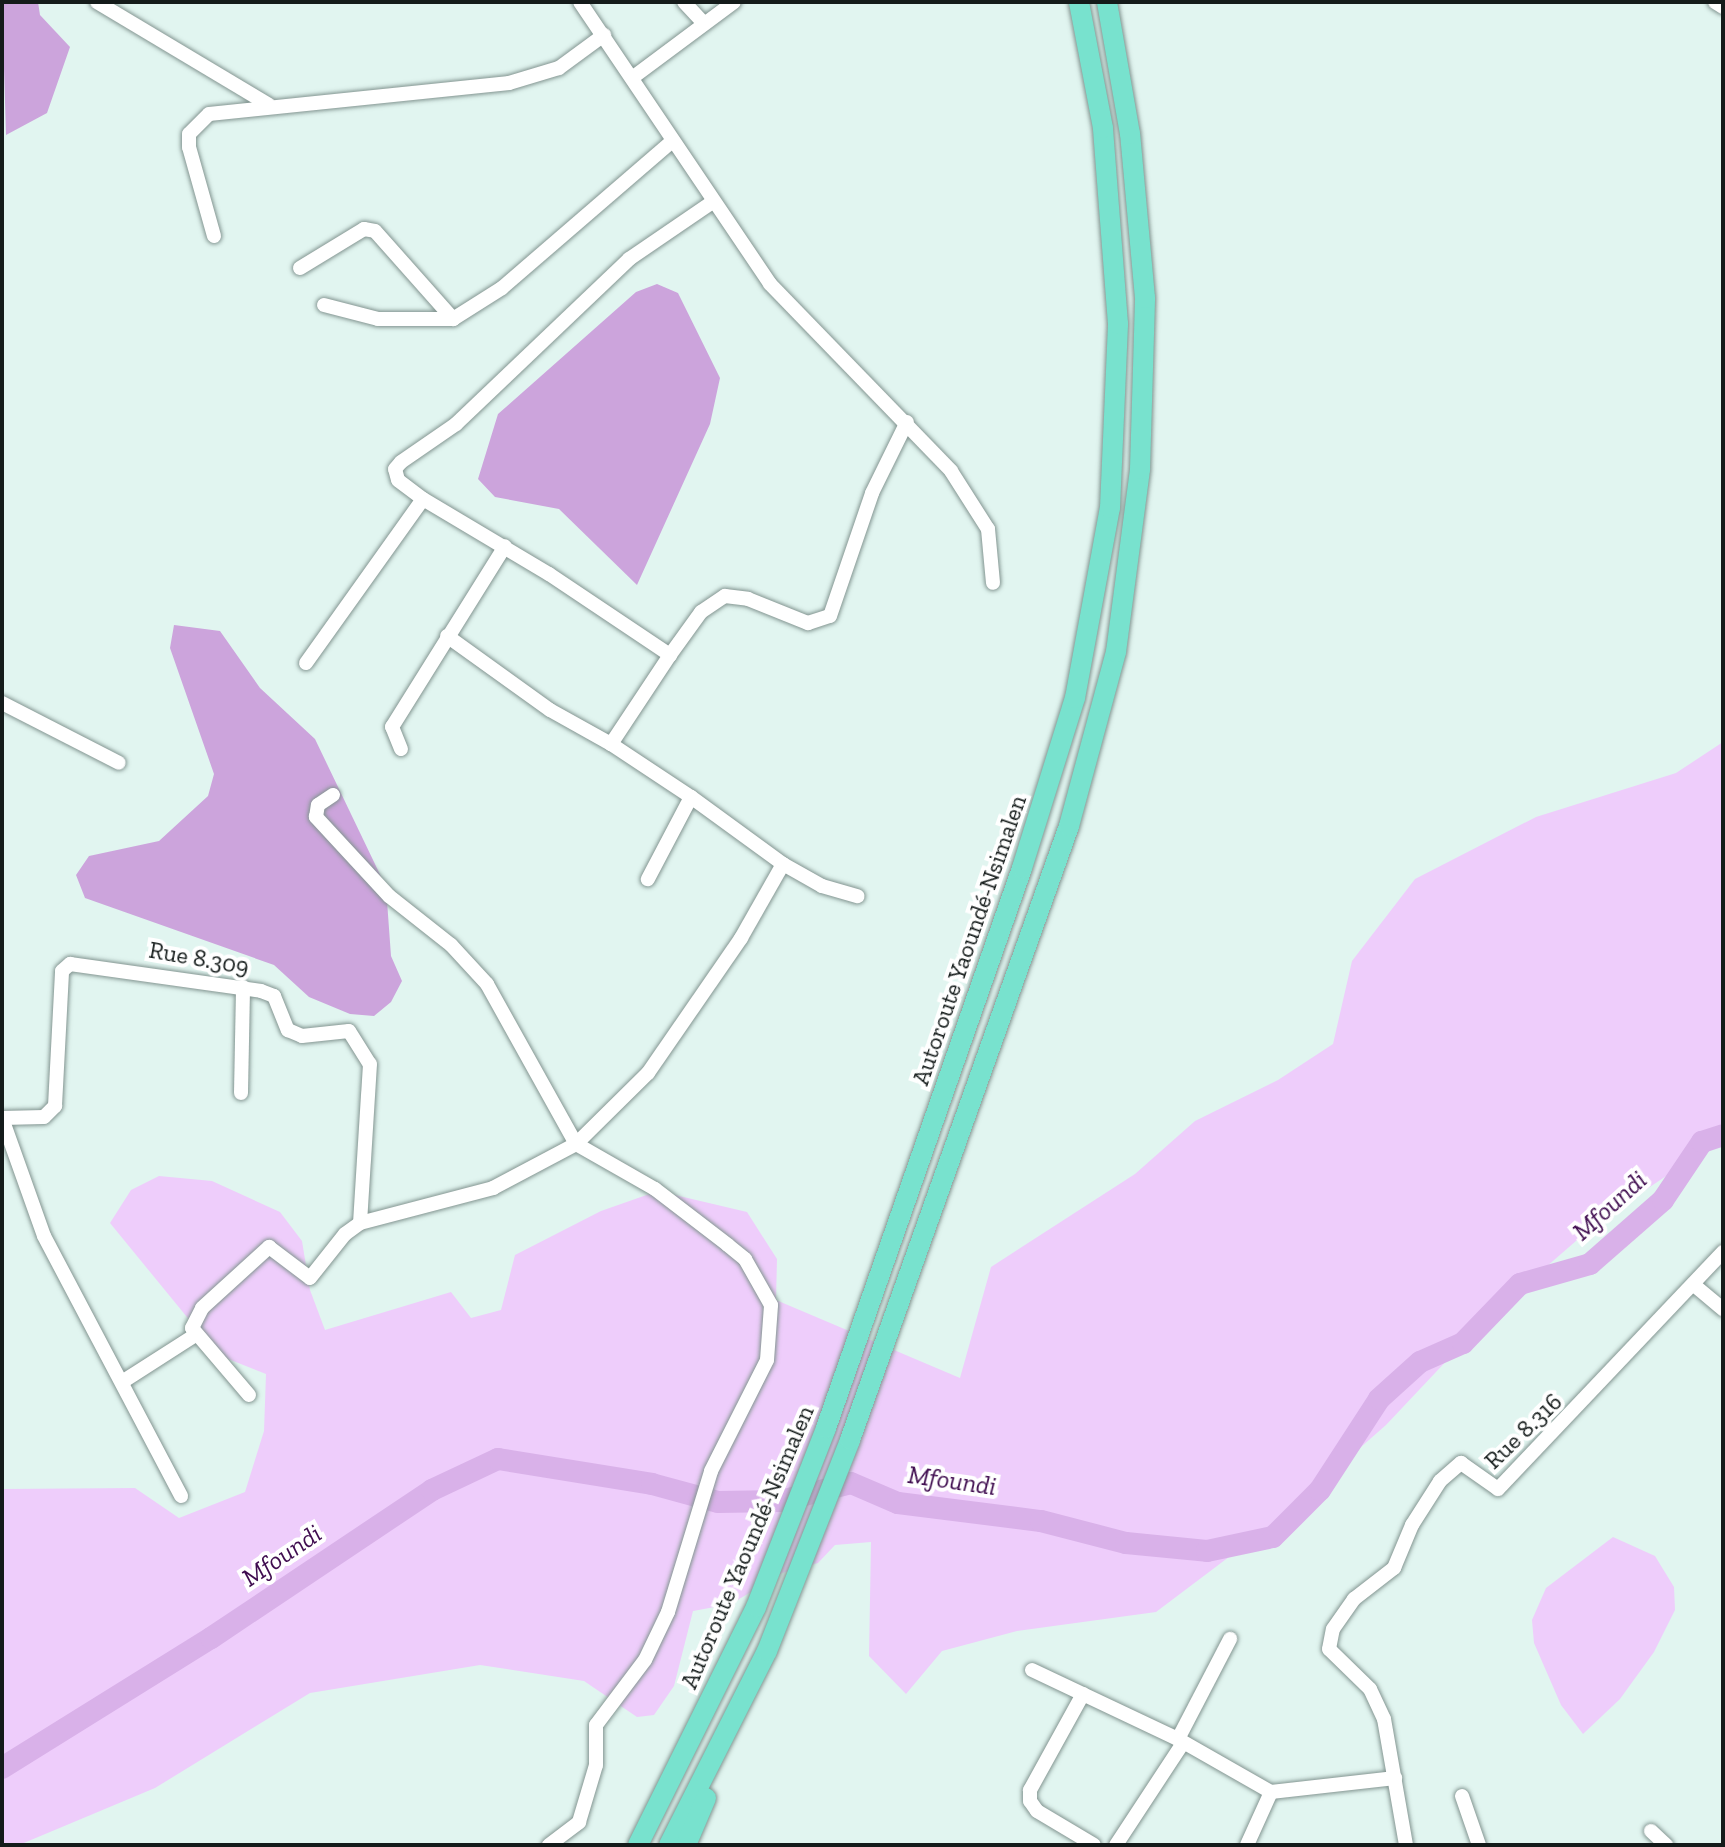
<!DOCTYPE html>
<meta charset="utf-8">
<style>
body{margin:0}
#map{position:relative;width:1725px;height:1847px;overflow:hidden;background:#e1f5f0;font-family:"Zilla Slab",serif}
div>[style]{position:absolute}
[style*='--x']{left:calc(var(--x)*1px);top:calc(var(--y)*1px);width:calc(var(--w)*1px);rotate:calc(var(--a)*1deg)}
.green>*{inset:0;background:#eecdfb}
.forest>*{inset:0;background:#cca4dc}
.river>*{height:22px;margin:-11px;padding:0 11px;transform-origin:11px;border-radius:11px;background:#d9b1e9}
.roads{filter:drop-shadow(0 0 2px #839591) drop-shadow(0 0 2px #839591)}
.minor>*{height:14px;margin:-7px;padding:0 7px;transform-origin:7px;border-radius:7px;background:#fff}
.highway>*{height:20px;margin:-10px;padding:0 10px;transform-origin:10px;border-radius:10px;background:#78e2ce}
span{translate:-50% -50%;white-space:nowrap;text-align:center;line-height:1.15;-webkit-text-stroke:8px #fff;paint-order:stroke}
.street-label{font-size:24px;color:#141b1a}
.water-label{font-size:26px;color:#3f0c4f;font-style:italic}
.frame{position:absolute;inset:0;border:4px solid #141b1a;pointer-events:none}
</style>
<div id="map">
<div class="green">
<div style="clip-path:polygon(1723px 742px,1723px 1138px,1599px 1221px,1485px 1320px,1386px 1425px,1278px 1520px,1156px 1612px,1017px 1631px,942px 1651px,906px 1694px,869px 1656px,871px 1542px,835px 1545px,818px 1563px,782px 1573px,731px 1604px,693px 1611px,674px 1686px,654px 1715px,637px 1717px,584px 1681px,480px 1665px,310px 1693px,155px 1788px,19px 1845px,2px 1845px,2px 1489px,135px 1488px,179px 1518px,245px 1492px,264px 1431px,266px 1374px,218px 1355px,110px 1223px,131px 1190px,159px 1176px,212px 1181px,280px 1212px,302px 1241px,310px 1290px,325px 1330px,451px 1292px,471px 1318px,501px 1310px,515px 1255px,601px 1211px,658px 1191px,747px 1212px,777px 1259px,776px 1300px,960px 1378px,991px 1267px,1135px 1174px,1195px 1121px,1278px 1080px,1333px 1044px,1352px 961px,1415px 879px,1536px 817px,1676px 773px)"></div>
<div style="clip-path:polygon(1613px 1537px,1655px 1556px,1674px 1587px,1675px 1610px,1654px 1652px,1620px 1699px,1583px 1734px,1561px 1705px,1534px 1643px,1532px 1620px,1546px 1588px)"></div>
</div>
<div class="forest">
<div style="clip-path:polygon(2px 2px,38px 2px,40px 15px,70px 47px,47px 113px,6px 135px)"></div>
<div style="clip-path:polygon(657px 284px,678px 293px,720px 378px,710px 424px,637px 585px,559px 509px,495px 497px,478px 479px,498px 414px,636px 292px)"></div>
<div style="clip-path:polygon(174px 625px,220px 631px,260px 688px,315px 739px,386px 887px,391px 956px,402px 981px,391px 1002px,374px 1016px,350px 1014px,309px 997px,274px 965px,85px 898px,76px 875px,89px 856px,159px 841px,208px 796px,214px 774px,170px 648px)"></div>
</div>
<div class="river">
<div style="--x:2;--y:1768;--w:246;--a:-31.9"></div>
<div style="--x:211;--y:1638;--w:266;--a:-33.8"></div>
<div style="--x:432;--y:1490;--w:73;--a:-25.2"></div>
<div style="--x:498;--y:1459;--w:156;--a:9.2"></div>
<div style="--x:652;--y:1484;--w:68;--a:15.3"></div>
<div style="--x:718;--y:1502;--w:63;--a:-0.9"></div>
<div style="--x:781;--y:1501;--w:72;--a:-14.4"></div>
<div style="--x:851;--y:1483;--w:51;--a:23.1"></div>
<div style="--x:898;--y:1503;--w:144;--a:7.2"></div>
<div style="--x:1041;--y:1521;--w:88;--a:14.5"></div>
<div style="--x:1126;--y:1543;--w:81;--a:5.6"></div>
<div style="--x:1207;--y:1551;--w:67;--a:-12"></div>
<div style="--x:1273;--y:1537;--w:66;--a:-45"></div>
<div style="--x:1320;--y:1490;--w:108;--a:-57"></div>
<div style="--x:1379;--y:1399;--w:55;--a:-42.1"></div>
<div style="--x:1420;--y:1362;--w:47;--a:-23.8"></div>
<div style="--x:1463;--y:1343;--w:82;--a:-46"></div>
<div style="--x:1520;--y:1284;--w:73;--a:-15.9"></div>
<div style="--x:1590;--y:1264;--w:97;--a:-41.2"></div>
<div style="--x:1663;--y:1200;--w:70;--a:-56.1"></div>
<div style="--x:1702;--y:1142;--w:22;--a:-18"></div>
</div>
<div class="roads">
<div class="minor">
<div style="--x:97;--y:2;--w:200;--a:30.9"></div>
<div style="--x:580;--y:2;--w:340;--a:56"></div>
<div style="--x:770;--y:284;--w:260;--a:45.9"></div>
<div style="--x:951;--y:471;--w:69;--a:57.5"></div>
<div style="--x:988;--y:529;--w:54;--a:84.7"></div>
<div style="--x:684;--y:2;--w:26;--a:47"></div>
<div style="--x:1715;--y:2;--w:9;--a:32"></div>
<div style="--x:632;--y:78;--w:127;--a:-36.7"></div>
<div style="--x:214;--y:236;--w:92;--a:-105.7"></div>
<div style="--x:189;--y:147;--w:13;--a:-90"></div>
<div style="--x:189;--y:134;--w:28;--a:-45"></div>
<div style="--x:209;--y:114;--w:302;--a:-5.9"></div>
<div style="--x:509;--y:83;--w:52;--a:-16.7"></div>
<div style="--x:559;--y:68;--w:56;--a:-36.3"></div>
<div style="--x:300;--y:268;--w:75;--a:-31.4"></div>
<div style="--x:364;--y:229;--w:11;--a:10"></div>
<div style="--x:375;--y:231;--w:118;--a:48.4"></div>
<div style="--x:324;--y:305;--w:56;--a:14.5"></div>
<div style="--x:378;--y:319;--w:75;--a:0"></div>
<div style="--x:453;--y:319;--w:58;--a:-32.3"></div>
<div style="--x:502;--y:288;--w:223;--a:-40.8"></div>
<div style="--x:423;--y:499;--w:31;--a:-143"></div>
<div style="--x:398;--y:480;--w:11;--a:-105"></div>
<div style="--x:395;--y:469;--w:9;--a:-49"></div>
<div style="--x:401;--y:462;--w:67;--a:-34.6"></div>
<div style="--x:456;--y:424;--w:239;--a:-43.6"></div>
<div style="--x:629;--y:259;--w:99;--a:-34.3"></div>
<div style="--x:447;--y:636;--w:127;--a:35.7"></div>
<div style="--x:550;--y:710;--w:70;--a:29.1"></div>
<div style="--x:670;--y:655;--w:53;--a:-54.2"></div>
<div style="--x:701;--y:612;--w:29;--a:-34"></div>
<div style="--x:725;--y:596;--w:23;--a:7"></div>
<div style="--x:748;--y:599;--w:65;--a:21.8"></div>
<div style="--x:808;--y:623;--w:23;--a:-18"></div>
<div style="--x:830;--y:616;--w:130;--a:-71.1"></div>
<div style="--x:872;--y:493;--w:79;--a:-63.8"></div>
<div style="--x:306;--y:663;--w:201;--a:-54.5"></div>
<div style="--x:423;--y:499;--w:147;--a:30.8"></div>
<div style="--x:549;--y:574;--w:146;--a:33.8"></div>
<div style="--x:670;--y:655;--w:107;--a:123.5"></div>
<div style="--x:611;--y:744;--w:96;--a:33.5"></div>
<div style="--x:691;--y:797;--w:93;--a:117.7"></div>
<div style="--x:2;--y:703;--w:131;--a:27.1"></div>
<div style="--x:401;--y:749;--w:24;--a:-112"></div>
<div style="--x:392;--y:727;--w:213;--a:-58"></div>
<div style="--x:691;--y:797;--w:114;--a:36.1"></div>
<div style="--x:783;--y:864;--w:45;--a:29.4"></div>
<div style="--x:822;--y:886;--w:37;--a:16"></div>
<div style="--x:241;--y:1093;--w:106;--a:-88.9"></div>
<div style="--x:2;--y:1118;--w:42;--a:-1.4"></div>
<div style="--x:44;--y:1117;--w:16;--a:-45"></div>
<div style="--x:55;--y:1106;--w:135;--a:-87"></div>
<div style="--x:62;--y:971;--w:11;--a:-41"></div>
<div style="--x:70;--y:964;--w:193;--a:8"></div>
<div style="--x:261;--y:991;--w:14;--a:21"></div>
<div style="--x:274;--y:996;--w:37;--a:68"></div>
<div style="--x:288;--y:1030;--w:15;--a:23"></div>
<div style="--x:302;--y:1036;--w:47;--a:-6.1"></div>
<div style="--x:349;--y:1031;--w:39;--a:58"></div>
<div style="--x:370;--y:1064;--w:159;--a:93.6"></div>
<div style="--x:2;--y:1118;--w:125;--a:70.4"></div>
<div style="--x:44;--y:1236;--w:294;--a:62.2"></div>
<div style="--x:1694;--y:1285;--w:38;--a:40"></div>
<div style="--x:122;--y:1382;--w:85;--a:-32.6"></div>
<div style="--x:249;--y:1395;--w:88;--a:-130.4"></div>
<div style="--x:192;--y:1328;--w:22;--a:-63"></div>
<div style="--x:202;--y:1308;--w:91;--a:-42.3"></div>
<div style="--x:269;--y:1247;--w:51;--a:37.1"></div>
<div style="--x:310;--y:1278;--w:56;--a:-51.5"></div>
<div style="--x:345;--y:1234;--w:19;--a:-36"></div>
<div style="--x:360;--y:1223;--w:138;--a:-14.7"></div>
<div style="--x:493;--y:1188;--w:94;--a:-27.9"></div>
<div style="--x:576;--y:1144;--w:183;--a:-119.1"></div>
<div style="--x:487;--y:984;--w:53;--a:-132.7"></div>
<div style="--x:451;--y:945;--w:79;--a:-141.7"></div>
<div style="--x:389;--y:896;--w:108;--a:-132.7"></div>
<div style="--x:316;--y:817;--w:12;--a:-81"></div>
<div style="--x:318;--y:805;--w:18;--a:-34"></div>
<div style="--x:1032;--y:1670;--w:161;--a:25.3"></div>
<div style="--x:1178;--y:1739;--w:107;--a:29.7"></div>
<div style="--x:1271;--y:1792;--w:125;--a:-6.4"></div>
<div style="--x:1083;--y:1694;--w:110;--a:118.9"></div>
<div style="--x:1030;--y:1790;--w:11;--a:90"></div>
<div style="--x:1030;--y:1801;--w:12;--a:55"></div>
<div style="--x:1037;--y:1811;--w:66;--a:30.8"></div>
<div style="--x:1178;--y:1739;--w:113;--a:-62.5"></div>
<div style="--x:1462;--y:1796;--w:52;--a:70.9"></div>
<div style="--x:1651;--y:1831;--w:21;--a:43"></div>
<div style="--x:549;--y:1845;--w:38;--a:-37"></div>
<div style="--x:579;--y:1822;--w:59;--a:-73.4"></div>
<div style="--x:596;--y:1765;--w:40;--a:-90"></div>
<div style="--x:596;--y:1725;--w:81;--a:-53"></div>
<div style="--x:645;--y:1660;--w:53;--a:-64.4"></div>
<div style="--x:668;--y:1612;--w:147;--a:-73"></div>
<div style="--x:711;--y:1471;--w:124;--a:-63.2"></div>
<div style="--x:767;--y:1360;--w:55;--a:-85.8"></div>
<div style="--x:771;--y:1305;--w:53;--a:-119.5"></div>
<div style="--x:745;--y:1259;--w:22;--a:-141"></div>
<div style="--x:728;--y:1245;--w:92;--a:-142.5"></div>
<div style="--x:655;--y:1189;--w:91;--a:-150.3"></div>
<div style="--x:576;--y:1144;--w:101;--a:-44.6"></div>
<div style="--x:648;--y:1073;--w:164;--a:-55.4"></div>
<div style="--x:741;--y:938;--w:85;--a:-60.4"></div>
<div style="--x:1116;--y:1845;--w:122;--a:-56.7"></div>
<div style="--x:1247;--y:1845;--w:58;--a:-65.6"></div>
<div style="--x:1406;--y:1845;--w:128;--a:-99.9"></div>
<div style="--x:1384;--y:1719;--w:33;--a:-115"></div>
<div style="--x:1370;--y:1689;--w:57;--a:-135.7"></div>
<div style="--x:1329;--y:1649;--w:20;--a:-79"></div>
<div style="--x:1333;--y:1629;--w:37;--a:-55"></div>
<div style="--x:1354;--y:1599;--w:51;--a:-37.8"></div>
<div style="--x:1394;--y:1568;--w:47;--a:-67.3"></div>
<div style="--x:1412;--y:1525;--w:52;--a:-57.5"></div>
<div style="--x:1440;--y:1481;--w:28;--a:-41"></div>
<div style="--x:1461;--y:1463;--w:45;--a:35.1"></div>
<div style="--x:1498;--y:1489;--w:327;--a:-46.5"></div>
</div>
<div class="highway">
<div style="--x:638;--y:1845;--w:266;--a:-63.6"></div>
<div style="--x:756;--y:1607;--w:192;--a:-68.6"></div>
<div style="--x:826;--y:1428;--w:593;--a:-70.71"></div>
<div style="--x:1022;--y:868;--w:178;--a:-72.7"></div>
<div style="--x:1075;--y:698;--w:193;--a:-79.6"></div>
<div style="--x:1110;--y:508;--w:184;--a:-87.5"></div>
<div style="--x:1118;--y:324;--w:197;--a:-94.4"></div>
<div style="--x:1103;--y:128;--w:128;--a:-100.8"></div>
<div style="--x:669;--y:1845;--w:217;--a:-63.2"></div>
<div style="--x:767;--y:1651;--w:227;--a:-68.5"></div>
<div style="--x:850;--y:1440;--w:652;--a:-70.37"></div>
<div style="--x:1069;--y:826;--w:180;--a:-74.9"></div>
<div style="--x:1116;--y:652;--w:185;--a:-82.5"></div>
<div style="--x:1140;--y:469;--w:171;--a:-88.3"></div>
<div style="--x:1145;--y:298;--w:165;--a:-95.2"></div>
<div style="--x:1130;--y:134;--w:134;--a:-99.9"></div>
<div style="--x:686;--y:1845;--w:51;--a:-66.9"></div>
</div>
</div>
<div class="street-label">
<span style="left:969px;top:940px;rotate:-71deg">Autoroute Yaoundé-Nsimalen</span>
<span style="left:199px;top:958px;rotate:10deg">Rue 8.309</span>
<span style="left:1523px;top:1431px;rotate:-44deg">Rue 8.316</span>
<span style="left:747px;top:1547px;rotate:-67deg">Autoroute Yaoundé-Nsimalen</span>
</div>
<div class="water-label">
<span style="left:1610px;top:1206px;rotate:-42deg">Mfoundi</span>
<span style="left:952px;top:1481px;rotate:8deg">Mfoundi</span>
<span style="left:282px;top:1556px;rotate:-34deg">Mfoundi</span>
</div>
<div class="frame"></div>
</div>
